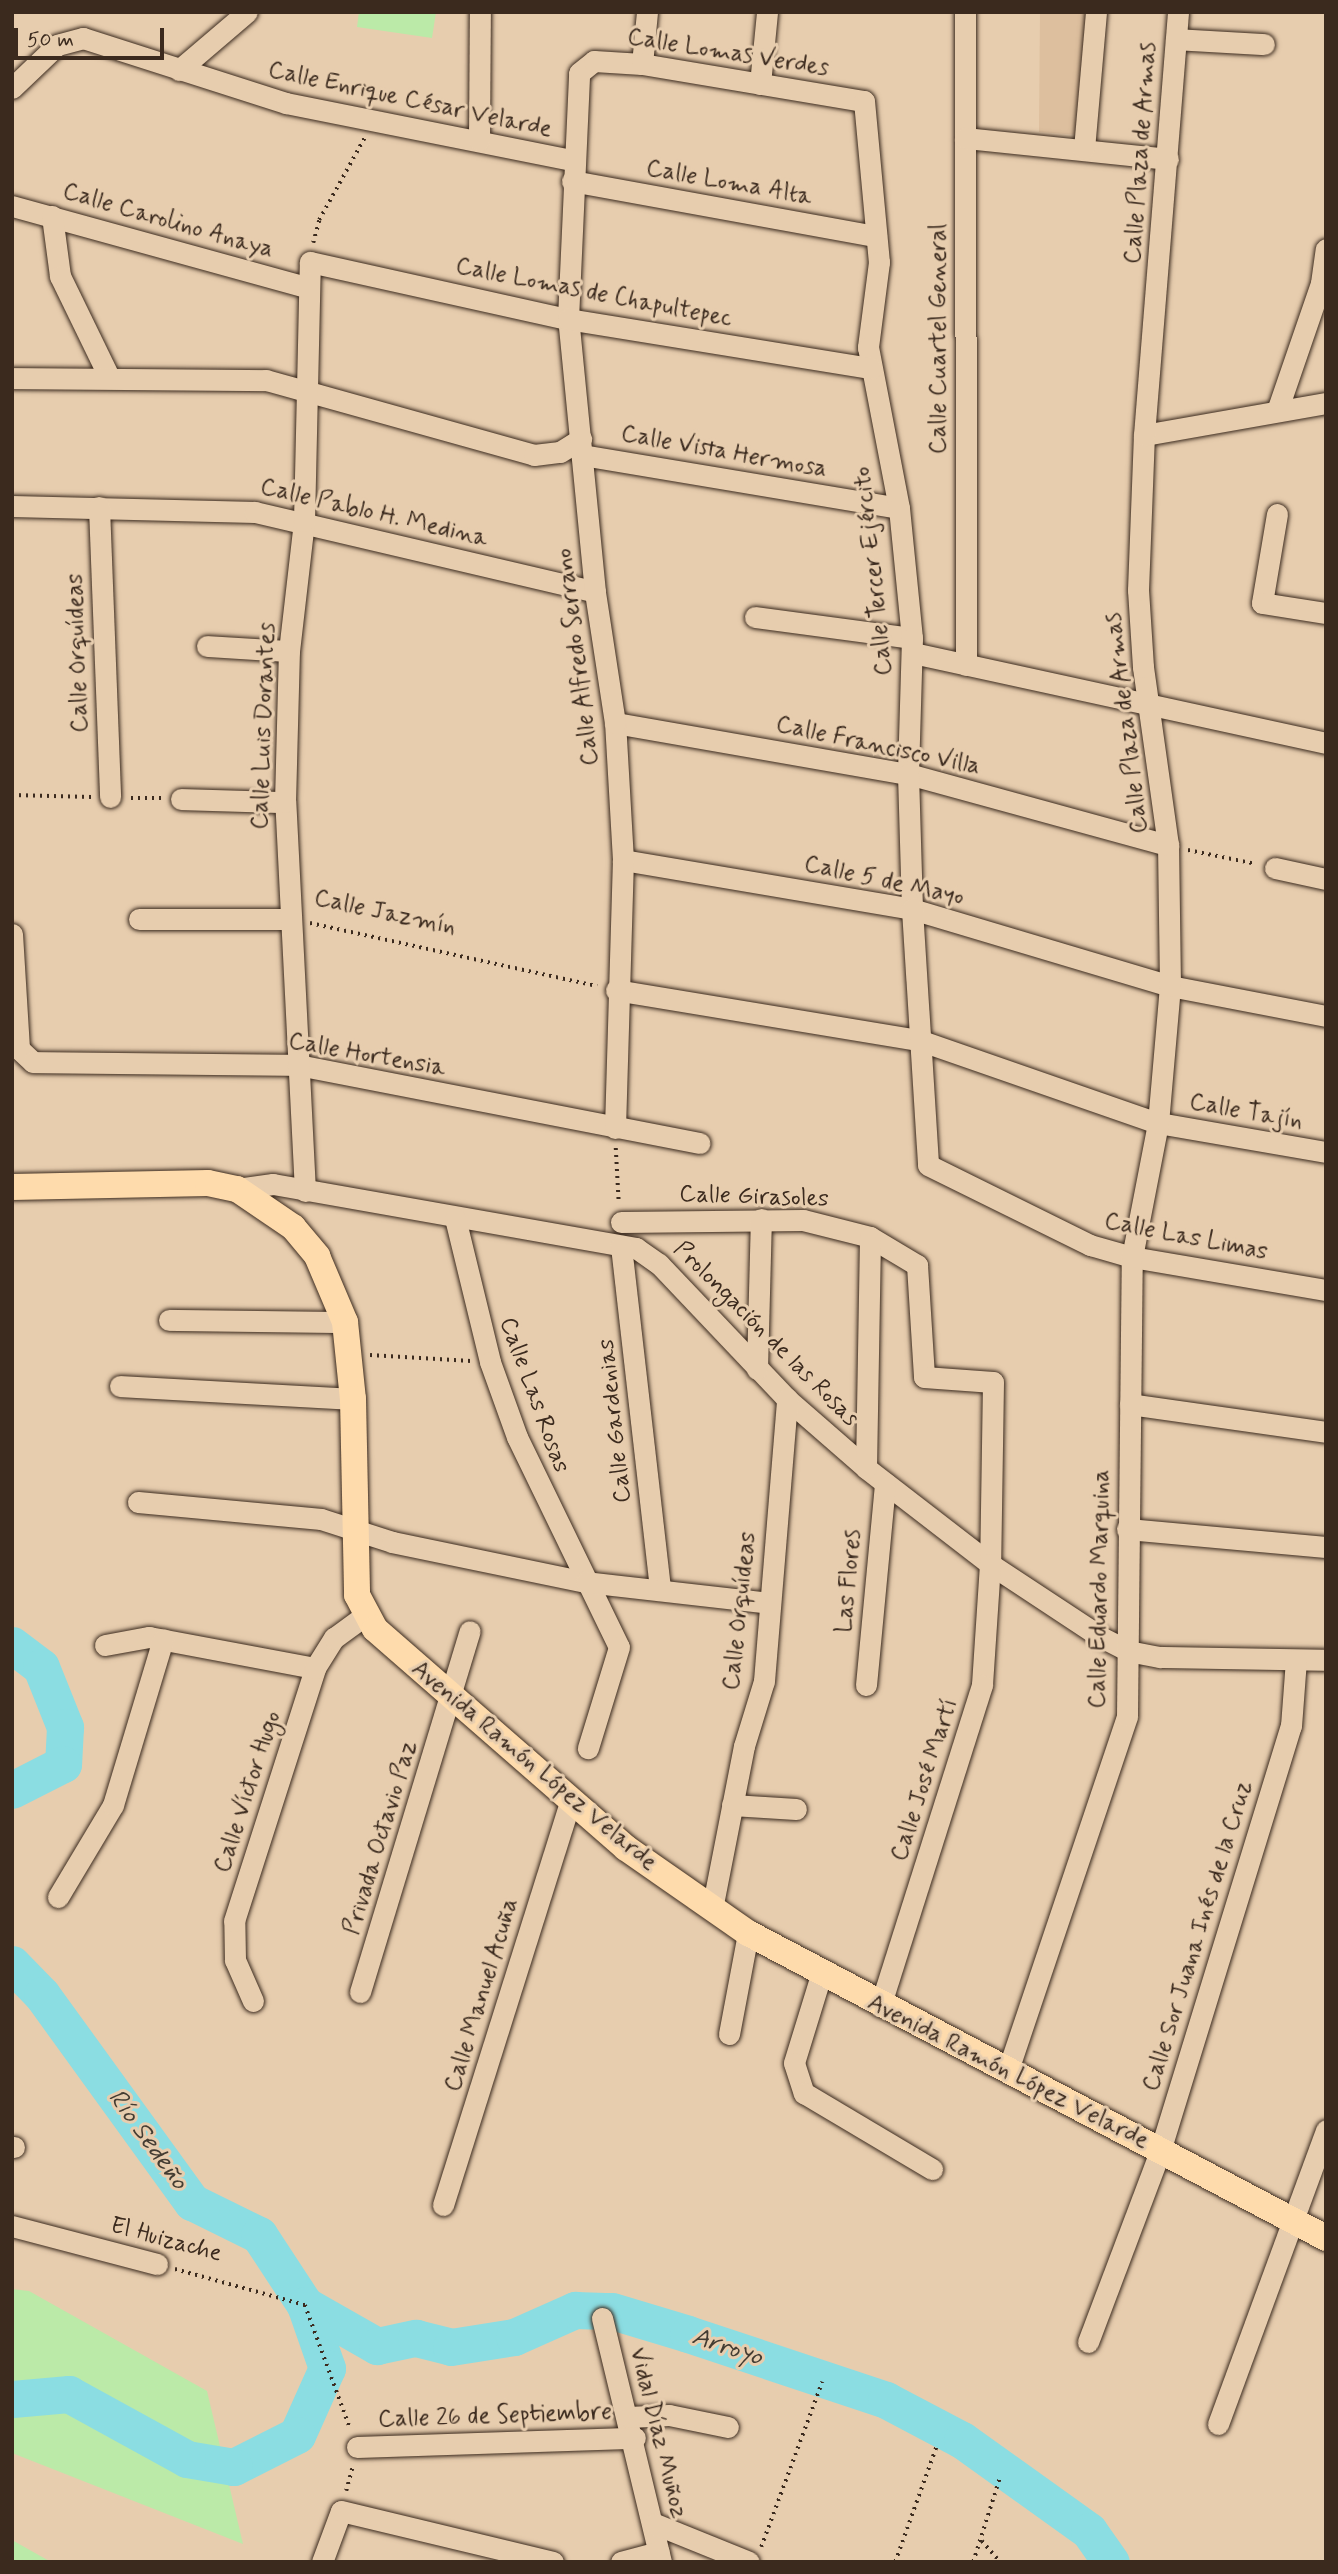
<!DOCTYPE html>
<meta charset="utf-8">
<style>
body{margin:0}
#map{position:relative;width:1338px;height:2574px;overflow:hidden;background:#e7cdae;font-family:Mynerve,sans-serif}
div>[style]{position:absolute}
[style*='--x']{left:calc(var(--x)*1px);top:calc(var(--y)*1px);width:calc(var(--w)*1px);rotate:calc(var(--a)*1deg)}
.built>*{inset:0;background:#ddbf9e}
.green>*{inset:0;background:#bbeaa8}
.river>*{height:37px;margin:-18.5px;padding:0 18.5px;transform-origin:18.5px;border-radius:18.5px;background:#8bdde2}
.path>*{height:3.5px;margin-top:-1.75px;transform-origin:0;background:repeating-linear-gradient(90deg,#3b2a1e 0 2px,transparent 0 7px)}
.roads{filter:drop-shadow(0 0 2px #3b2a1e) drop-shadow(0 0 2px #3b2a1e)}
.minor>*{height:21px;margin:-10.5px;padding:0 10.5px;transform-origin:10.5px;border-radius:10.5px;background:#e7cdae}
.major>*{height:26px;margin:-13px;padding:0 13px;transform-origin:13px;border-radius:13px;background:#fedbac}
span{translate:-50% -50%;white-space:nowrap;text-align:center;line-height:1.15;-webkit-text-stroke:6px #e7cdae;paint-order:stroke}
.street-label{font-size:24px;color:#3b2a1e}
.water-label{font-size:26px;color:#433c32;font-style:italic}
.frame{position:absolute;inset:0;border:14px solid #3b2a1e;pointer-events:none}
.scale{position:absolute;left:14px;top:28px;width:150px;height:32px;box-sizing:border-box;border:4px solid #3b2a1e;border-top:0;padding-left:9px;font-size:21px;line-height:24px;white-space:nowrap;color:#3b2a1e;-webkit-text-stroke:5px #e7cdae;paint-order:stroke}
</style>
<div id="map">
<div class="built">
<div style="clip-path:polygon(1040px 12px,1091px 12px,1081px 135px,1039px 132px)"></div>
</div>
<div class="green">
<div style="clip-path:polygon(359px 12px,436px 12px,432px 38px,357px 27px)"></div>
<div style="clip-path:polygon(12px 2289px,29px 2291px,207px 2391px,243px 2544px,12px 2453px)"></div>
<div style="clip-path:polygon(12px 2540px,51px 2562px,12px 2562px)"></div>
</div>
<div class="river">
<div style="--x:12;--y:1645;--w:36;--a:37"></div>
<div style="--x:41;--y:1667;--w:65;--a:68.2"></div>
<div style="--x:65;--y:1727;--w:37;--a:93"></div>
<div style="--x:63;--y:1764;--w:57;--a:153"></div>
<div style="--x:12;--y:1964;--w:43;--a:45.9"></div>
<div style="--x:42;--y:1995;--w:256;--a:54.1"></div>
<div style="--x:192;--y:2202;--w:75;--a:26.2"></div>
<div style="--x:259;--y:2235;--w:84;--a:56.7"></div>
<div style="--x:305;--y:2305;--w:67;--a:70.8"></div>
<div style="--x:327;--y:2368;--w:73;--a:114.1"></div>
<div style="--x:297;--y:2435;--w:71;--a:153.1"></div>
<div style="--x:234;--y:2467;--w:48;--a:-170.3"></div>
<div style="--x:187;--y:2459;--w:135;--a:-151.2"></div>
<div style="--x:69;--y:2394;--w:57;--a:175"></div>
<div style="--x:305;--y:2305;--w:83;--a:29.7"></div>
<div style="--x:377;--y:2346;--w:40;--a:-12"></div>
<div style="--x:416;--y:2338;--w:36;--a:14"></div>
<div style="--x:451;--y:2347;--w:64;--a:-9"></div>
<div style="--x:514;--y:2337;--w:67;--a:-23.9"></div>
<div style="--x:575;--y:2310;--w:37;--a:2"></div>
<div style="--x:612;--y:2311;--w:79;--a:16.8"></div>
<div style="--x:688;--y:2334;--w:209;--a:18.4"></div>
<div style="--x:886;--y:2400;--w:86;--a:27.8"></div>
<div style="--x:962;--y:2440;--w:156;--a:35.6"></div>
<div style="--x:1089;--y:2531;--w:38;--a:55"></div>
</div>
<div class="path">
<div style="--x:313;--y:243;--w:24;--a:-75"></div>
<div style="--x:319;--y:220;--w:95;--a:-61"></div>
<div style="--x:12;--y:795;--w:80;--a:1.4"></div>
<div style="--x:131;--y:798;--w:31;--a:0"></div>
<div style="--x:1188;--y:850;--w:69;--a:11.6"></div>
<div style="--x:310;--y:923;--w:294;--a:12.4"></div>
<div style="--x:616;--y:1148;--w:55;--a:86.9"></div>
<div style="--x:370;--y:1355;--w:101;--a:3.4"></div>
<div style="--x:175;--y:2269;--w:135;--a:15.5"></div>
<div style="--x:305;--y:2305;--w:131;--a:69.9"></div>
<div style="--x:346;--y:2491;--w:27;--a:-75"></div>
<div style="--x:982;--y:2541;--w:28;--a:49"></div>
<div style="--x:761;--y:2547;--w:176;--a:-69.7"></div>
<div style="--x:895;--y:2562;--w:124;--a:-70.3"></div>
<div style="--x:973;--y:2562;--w:89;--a:-72.4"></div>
</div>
<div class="roads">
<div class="minor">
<div style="--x:965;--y:12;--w:653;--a:89.91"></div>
<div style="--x:1176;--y:39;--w:88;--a:3.3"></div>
<div style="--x:642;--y:64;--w:52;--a:-84.5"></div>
<div style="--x:179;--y:70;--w:89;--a:-40.5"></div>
<div style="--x:760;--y:84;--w:72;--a:-84.4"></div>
<div style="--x:12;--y:88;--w:62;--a:-43.7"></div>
<div style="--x:57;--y:45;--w:27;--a:-15"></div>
<div style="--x:83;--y:38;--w:213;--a:17.8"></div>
<div style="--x:286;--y:103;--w:292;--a:11.3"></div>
<div style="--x:965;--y:138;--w:204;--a:5.9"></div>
<div style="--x:479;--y:140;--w:128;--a:-89.6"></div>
<div style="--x:1084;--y:149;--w:138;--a:-85"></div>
<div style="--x:572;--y:181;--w:309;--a:10.3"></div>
<div style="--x:12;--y:206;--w:308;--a:15.4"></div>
<div style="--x:52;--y:216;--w:61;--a:82.4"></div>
<div style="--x:60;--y:276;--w:112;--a:64.1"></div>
<div style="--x:12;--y:378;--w:254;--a:0.5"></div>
<div style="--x:266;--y:380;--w:278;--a:15.6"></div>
<div style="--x:534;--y:455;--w:26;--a:-7"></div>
<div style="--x:560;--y:452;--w:25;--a:-32"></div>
<div style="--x:1277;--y:411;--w:135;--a:-71"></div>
<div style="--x:1321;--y:283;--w:34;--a:-82"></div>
<div style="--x:1144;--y:435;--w:185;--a:-10"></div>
<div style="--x:582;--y:455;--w:321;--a:9.5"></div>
<div style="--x:12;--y:506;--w:243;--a:1.4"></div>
<div style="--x:255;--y:512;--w:349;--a:13.2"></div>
<div style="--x:99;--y:507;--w:290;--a:87.8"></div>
<div style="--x:1277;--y:514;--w:90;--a:99.6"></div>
<div style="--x:1262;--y:603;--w:65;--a:8.9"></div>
<div style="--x:755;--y:617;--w:158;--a:7.6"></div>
<div style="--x:207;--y:646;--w:82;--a:3.5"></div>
<div style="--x:913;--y:653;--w:423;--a:12.3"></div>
<div style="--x:615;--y:723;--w:297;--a:9.9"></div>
<div style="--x:908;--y:774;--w:270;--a:15.3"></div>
<div style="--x:181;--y:799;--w:104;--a:1.7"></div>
<div style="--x:623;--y:860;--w:293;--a:9.6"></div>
<div style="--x:912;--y:909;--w:269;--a:16.6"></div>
<div style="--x:1170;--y:986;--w:159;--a:10.9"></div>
<div style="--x:1275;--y:868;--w:52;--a:12.2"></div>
<div style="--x:139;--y:919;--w:151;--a:0"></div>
<div style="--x:12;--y:934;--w:115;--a:86.5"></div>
<div style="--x:19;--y:1049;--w:19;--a:43"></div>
<div style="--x:33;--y:1062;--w:265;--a:0.6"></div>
<div style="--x:298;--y:1065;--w:409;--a:11"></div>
<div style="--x:616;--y:990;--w:307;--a:9.4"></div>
<div style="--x:919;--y:1040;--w:253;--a:19.2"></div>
<div style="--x:1158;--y:1123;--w:170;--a:9.8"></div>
<div style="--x:615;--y:1128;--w:268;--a:-88.3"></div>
<div style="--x:623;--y:860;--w:137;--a:-93.3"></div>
<div style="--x:615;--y:723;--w:133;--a:-98.7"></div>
<div style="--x:595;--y:592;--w:274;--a:-95.6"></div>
<div style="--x:568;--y:319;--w:246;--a:-87.4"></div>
<div style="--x:579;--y:73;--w:19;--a:-39"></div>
<div style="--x:594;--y:61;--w:48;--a:3.6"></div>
<div style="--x:642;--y:64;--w:225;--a:9.5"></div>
<div style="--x:864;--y:101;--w:162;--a:84.7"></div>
<div style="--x:879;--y:262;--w:86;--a:97.4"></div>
<div style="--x:868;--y:347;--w:164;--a:79.1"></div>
<div style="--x:899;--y:508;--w:131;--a:84.3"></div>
<div style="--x:912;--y:638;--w:136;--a:91.7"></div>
<div style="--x:908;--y:774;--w:135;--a:88.3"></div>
<div style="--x:912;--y:909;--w:256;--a:86.4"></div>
<div style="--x:928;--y:1165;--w:181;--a:26.3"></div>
<div style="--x:1090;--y:1245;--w:44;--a:15.9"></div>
<div style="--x:1132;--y:1257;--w:197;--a:9.7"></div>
<div style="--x:237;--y:1189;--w:36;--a:-8"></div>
<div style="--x:273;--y:1184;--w:369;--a:10"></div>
<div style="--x:636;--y:1248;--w:28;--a:35"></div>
<div style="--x:659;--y:1264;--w:186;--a:46.5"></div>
<div style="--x:787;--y:1399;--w:105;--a:41.1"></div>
<div style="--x:866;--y:1468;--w:157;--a:37.7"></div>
<div style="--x:990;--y:1564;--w:131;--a:33.4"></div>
<div style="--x:1099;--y:1636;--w:33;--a:27"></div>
<div style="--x:1128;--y:1651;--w:33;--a:11"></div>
<div style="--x:1160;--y:1657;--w:166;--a:1"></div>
<div style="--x:305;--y:1191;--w:390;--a:-92.9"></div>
<div style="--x:285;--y:802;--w:151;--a:-88.5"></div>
<div style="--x:289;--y:651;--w:131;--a:-83.4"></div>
<div style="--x:304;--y:521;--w:259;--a:-88.7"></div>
<div style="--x:310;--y:262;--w:264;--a:12.5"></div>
<div style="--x:568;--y:319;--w:307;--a:9.2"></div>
<div style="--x:455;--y:1218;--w:148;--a:76.3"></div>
<div style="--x:490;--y:1362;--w:80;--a:70.2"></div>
<div style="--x:517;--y:1437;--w:233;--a:64.1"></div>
<div style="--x:619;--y:1647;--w:106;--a:107.1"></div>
<div style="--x:621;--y:1222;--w:182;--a:-0.6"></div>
<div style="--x:803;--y:1220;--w:69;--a:14.2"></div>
<div style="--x:870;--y:1237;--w:55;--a:30.8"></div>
<div style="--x:917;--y:1265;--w:112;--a:86.4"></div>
<div style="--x:924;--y:1377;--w:69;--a:4.1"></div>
<div style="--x:993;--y:1382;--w:182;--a:90.9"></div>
<div style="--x:990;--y:1564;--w:121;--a:93.8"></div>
<div style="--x:982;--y:1685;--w:337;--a:107.6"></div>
<div style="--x:621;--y:1246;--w:346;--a:83.5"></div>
<div style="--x:169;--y:1320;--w:176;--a:0.7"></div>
<div style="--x:757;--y:1369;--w:150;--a:-88.5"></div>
<div style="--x:120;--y:1386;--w:233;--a:3.2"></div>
<div style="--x:1130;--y:1404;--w:198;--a:8.1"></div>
<div style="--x:866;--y:1468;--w:231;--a:-89"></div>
<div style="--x:138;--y:1502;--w:184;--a:5.3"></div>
<div style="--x:321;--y:1519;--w:75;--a:17.9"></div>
<div style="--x:392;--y:1542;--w:198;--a:11.7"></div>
<div style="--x:586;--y:1582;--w:185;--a:6.5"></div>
<div style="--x:1127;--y:1529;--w:200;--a:5.2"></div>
<div style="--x:105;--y:1645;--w:45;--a:-10.3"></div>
<div style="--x:149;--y:1637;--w:169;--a:10.6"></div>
<div style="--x:866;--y:1685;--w:203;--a:-84.6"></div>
<div style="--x:732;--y:1805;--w:64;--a:3.6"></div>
<div style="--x:58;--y:1897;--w:107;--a:-59.1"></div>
<div style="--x:113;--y:1805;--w:173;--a:-73.2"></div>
<div style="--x:712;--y:1909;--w:166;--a:-78.9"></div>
<div style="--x:744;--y:1746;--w:68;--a:-72.9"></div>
<div style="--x:764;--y:1681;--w:283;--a:-85.3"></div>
<div style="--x:821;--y:1975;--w:92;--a:107.1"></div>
<div style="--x:794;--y:2063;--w:32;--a:72"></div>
<div style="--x:804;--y:2093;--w:149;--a:30.7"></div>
<div style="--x:360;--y:1992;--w:377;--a:-73.1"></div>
<div style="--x:253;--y:2001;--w:45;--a:-113.7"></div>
<div style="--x:235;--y:1960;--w:39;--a:-91"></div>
<div style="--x:234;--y:1921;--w:266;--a:-72.2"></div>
<div style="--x:315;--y:1668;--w:36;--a:-58"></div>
<div style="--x:334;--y:1638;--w:37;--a:-36"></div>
<div style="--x:729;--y:2034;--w:103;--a:-79.3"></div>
<div style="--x:1008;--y:2070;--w:373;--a:-71.4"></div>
<div style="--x:1127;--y:1716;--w:459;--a:-89.4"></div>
<div style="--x:1132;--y:1257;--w:136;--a:-79"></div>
<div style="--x:1158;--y:1123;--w:138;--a:-85"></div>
<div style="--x:1170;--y:986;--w:141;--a:-90.8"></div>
<div style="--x:1168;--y:845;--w:180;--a:-98"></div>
<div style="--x:1143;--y:667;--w:77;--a:-93.7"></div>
<div style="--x:1138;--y:590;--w:155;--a:-87.8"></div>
<div style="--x:1144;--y:435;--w:424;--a:-85.4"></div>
<div style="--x:12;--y:2147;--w:2;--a:0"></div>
<div style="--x:443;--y:2205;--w:423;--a:-72.5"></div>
<div style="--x:12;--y:2226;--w:150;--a:14.7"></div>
<div style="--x:602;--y:2318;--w:251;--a:76.4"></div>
<div style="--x:1088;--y:2342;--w:204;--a:-69.3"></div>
<div style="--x:1160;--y:2151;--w:445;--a:-72.9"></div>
<div style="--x:1291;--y:1726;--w:66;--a:-85.7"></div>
<div style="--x:629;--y:2417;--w:40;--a:-2.9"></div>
<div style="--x:669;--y:2415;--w:60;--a:11.5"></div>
<div style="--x:1218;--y:2424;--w:313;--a:-69.8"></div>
<div style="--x:357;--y:2447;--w:278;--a:-1.9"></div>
<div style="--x:655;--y:2524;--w:101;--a:22"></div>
<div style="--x:322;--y:2562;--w:54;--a:-69.6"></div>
<div style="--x:341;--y:2511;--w:218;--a:13.5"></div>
<div style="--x:621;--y:2562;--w:39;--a:-15"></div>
</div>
<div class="major">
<div style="--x:12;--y:1187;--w:196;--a:-1.2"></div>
<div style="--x:208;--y:1183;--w:30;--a:12"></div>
<div style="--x:237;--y:1189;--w:68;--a:34.2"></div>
<div style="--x:293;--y:1227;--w:38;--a:50"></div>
<div style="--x:317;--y:1256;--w:72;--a:67"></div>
<div style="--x:345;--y:1322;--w:77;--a:84.1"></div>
<div style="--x:353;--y:1399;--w:196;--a:88.8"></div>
<div style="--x:357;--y:1595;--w:38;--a:62"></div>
<div style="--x:375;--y:1629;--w:333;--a:41.1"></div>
<div style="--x:626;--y:1848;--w:149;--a:34.9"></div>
<div style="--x:748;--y:1933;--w:654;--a:27.82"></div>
</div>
</div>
<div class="street-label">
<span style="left:728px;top:53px;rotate:9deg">Calle Lomas Verdes</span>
<span style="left:410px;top:100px;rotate:12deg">Calle Enrique César Velarde</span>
<span style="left:1141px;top:153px;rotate:-86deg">Calle Plaza de Armas</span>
<span style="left:729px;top:183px;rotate:10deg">Calle Loma Alta</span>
<span style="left:168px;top:221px;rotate:16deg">Calle Carolino Anaya</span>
<span style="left:594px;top:293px;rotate:11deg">Calle Lomas de Chapultepec</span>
<span style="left:939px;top:339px;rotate:-90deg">Calle Cuartel General</span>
<span style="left:724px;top:452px;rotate:10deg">Calle Vista Hermosa</span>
<span style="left:374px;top:513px;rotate:13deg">Calle Pablo H. Medina</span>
<span style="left:874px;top:571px;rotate:-96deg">Calle Tercer Ejército</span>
<span style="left:78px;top:653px;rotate:-92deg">Calle Orquídeas</span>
<span style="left:578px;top:657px;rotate:-97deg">Calle Alfredo Serrano</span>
<span style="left:1127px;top:723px;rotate:-97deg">Calle Plaza de Armas</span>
<span style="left:264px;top:726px;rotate:-88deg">Calle Luis Dorantes</span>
<span style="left:878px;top:746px;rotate:12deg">Calle Francisco Villa</span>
<span style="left:884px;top:881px;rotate:12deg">Calle 5 de Mayo</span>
<span style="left:385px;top:913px;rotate:12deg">Calle Jazmín</span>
<span style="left:367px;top:1055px;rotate:10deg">Calle Hortensia</span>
<span style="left:1246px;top:1112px;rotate:10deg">Calle Tajín</span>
<span style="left:754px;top:1197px;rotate:2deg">Calle Girasoles</span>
<span style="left:1186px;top:1237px;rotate:11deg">Calle Las Limas</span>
<span style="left:766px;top:1334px;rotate:45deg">Prolongación de las Rosas</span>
<span style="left:534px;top:1395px;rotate:70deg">Calle Las Rosas</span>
<span style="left:615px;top:1421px;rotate:-96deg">Calle Gardenias</span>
<span style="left:849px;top:1581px;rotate:-85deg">Las Flores</span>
<span style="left:1100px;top:1589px;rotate:-89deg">Calle Eduardo Marquina</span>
<span style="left:740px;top:1611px;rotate:-84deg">Calle Orquídeas</span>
<span style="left:534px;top:1766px;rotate:40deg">Avenida Ramón López Velarde</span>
<span style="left:925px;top:1780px;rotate:-72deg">Calle José Martí</span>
<span style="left:248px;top:1792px;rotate:-72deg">Calle Víctor Hugo</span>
<span style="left:381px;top:1838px;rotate:-73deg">Privada Octavio Paz</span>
<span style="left:1198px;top:1936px;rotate:-73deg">Calle Sor Juana Inés de la Cruz</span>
<span style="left:482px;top:1995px;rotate:-73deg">Calle Manuel Acuña</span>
<span style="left:1008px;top:2072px;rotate:27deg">Avenida Ramón López Velarde</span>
<span style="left:166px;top:2240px;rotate:15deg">El Huizache</span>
<span style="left:495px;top:2416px;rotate:-2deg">Calle 26 de Septiembre</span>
<span style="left:658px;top:2433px;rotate:76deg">Vidal Díaz Muñoz</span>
</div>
<div class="water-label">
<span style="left:147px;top:2140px;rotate:54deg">Río Sedeño</span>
<span style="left:727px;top:2348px;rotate:18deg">Arroyo</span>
</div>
<div class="frame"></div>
<div class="scale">50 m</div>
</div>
